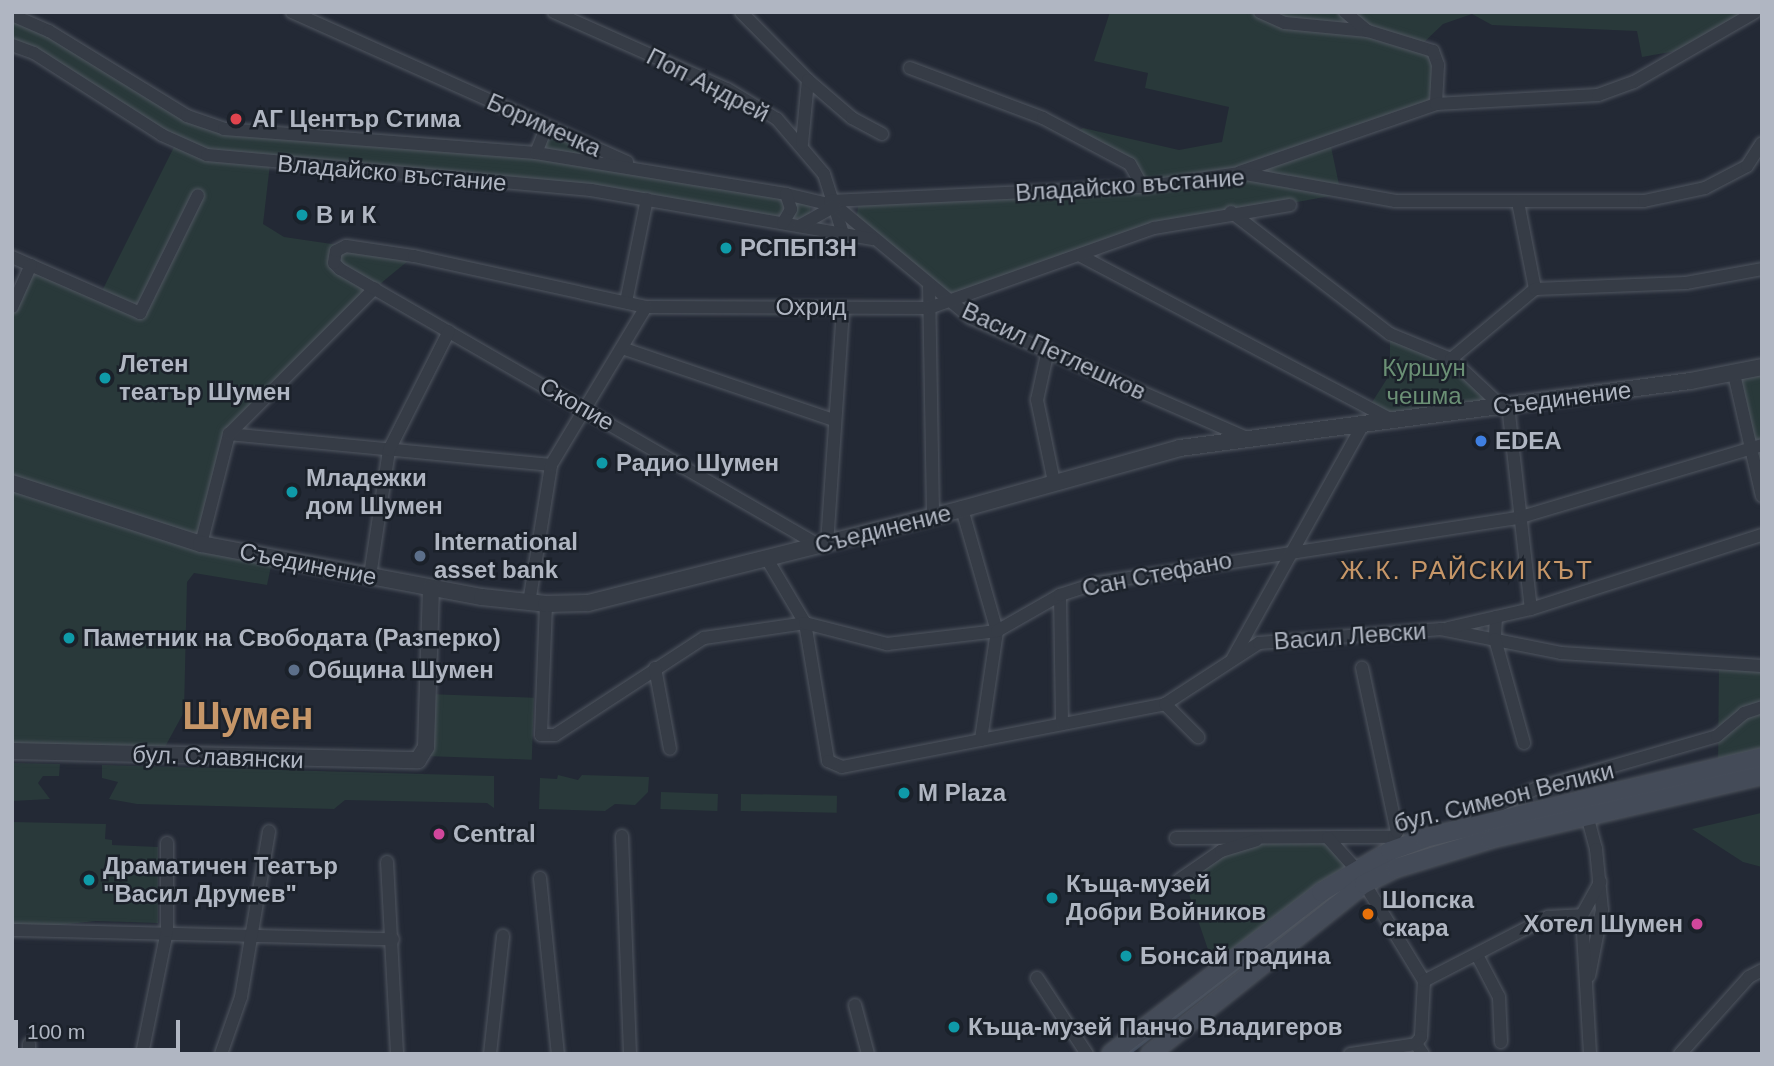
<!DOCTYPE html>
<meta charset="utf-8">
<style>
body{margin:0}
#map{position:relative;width:1774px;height:1066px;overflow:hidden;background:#232935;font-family:Arial,sans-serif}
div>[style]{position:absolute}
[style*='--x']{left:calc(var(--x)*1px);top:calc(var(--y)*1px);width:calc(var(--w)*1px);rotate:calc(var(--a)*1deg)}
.green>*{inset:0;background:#29393a;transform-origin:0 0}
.stream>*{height:3.5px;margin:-1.75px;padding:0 1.75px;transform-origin:1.75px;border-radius:1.75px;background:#3a475c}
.roads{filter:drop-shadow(0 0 2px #505660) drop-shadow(0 0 2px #505660)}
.minor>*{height:12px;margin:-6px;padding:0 6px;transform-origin:6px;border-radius:6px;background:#363c46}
.tertiary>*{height:16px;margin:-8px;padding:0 8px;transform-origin:8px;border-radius:8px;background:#363c46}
.secondary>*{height:18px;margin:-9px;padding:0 9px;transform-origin:9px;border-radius:9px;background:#444b58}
.dots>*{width:19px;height:19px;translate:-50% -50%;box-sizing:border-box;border:4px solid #1b212a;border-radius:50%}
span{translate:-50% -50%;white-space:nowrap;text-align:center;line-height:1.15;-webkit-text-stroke:5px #1b212a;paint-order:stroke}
.street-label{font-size:24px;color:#b0b6c2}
.poi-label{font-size:24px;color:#b0b6c2;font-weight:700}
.left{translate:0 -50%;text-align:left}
.right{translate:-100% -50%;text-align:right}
.park-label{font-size:24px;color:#6b9075}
.neighbourhood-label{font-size:26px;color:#c69668;letter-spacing:2px}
.town-label{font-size:38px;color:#c69668;font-weight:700}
.frame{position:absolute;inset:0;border:14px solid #b0b6c2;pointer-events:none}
.scale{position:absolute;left:14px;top:1020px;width:166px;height:32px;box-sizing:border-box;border:4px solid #b0b6c2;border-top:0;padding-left:9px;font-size:21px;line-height:24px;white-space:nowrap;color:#b0b6c2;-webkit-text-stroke:5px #1b212a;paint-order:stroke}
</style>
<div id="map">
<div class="green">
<div style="clip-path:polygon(1110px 12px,1752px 12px,1676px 51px,1642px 57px,1637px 31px,1492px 25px,1472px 14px,1443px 24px,1419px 47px,1431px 54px,1434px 67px,1429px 101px,1330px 142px,1341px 194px,1154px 228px,948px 301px,856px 220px,859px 202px,1143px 187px,1139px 173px,1071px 135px,1083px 128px,1179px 150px,1222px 142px,1229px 107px,1145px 88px,1148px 73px,1094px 61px)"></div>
<div style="clip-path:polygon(12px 15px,206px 124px,536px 153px,547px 126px,605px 152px,605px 160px,811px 200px,810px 215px,786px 222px,591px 190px,270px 164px,263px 224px,284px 237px,414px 256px,375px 288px,229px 434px,201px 544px,273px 557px,267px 585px,194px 573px,187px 582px,184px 712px,160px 756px,12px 751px,12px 307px,31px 265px,100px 295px,176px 143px,12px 45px)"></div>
<div style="clip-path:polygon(1390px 334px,1430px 349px,1501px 406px,1392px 420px,1369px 407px,1390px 374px)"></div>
<div style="clip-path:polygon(1762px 370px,1762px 480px,1739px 377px)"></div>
<div style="clip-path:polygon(1719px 663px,1762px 666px,1762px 757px,1718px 768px)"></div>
<div style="left:427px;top:694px;width:107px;height:62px;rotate:2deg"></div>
<div style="clip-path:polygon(12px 763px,60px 764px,59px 776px,43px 776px,38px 783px,50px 799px,12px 801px)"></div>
<div style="clip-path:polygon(102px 765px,494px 776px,494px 808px,487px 803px,345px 800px,334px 809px,137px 804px,109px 799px,118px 782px,102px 778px)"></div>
<div style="clip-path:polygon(558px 775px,578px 780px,582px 775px,649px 777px,648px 792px,635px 805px,615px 804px,605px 811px,539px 809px,540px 778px,557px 779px)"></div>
<div style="left:661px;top:792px;width:57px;height:17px;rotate:2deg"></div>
<div style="left:741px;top:794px;width:96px;height:17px;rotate:1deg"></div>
<div style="clip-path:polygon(1762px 806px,1762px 867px,1743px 862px,1692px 829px,1761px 813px)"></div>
<div style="clip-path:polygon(12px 822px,106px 824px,105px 839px,112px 840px,112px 845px,158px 847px,158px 923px,96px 921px,12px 930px)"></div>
<div style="clip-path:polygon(1267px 836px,1328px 838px,1355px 868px,1216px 973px,1189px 894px,1175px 884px,1193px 869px)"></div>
</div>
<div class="stream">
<div style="--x:1128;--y:1054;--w:222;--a:-38.1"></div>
</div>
<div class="roads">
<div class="minor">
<div style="--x:292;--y:12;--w:367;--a:24.1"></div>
<div style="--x:554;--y:12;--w:189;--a:24"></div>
<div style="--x:727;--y:89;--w:58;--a:31"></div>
<div style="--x:777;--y:119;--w:72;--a:49.5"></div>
<div style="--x:824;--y:174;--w:63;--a:72.4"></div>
<div style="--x:741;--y:12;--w:95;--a:45.4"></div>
<div style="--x:808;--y:80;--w:64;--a:95.4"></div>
<div style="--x:1260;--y:12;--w:27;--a:24"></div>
<div style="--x:1285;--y:23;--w:83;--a:5.5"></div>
<div style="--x:1345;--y:12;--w:30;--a:40"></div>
<div style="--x:1368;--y:31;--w:68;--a:17.1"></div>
<div style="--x:1433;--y:51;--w:15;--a:70"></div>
<div style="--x:1438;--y:65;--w:39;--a:93"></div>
<div style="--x:12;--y:15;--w:40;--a:23.4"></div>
<div style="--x:49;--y:31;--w:162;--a:31.6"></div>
<div style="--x:187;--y:116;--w:39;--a:19"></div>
<div style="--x:224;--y:129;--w:313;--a:4.4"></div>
<div style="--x:536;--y:153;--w:253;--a:9.3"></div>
<div style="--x:786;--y:194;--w:51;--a:13.5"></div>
<div style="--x:836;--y:206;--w:175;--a:39.7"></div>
<div style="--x:971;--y:318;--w:303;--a:23.5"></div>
<div style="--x:12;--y:45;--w:23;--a:20"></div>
<div style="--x:34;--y:53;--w:152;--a:32.6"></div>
<div style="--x:162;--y:135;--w:49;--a:24"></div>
<div style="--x:207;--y:155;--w:386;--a:5.2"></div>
<div style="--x:591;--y:190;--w:286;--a:9.9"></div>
<div style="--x:910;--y:68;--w:142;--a:20.6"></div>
<div style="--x:1043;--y:118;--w:98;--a:27.9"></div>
<div style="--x:1130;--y:164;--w:26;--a:61"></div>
<div style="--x:808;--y:80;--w:58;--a:40.8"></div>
<div style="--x:852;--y:118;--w:34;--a:28"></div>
<div style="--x:536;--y:153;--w:29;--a:-68"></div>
<div style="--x:1240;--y:172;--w:207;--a:-19.1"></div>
<div style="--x:1436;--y:104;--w:162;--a:-3.2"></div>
<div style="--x:1598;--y:95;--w:38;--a:-20"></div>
<div style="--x:1634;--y:82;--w:140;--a:-30"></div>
<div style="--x:830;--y:201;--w:313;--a:-2.6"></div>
<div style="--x:1143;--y:187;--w:98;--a:-8.2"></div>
<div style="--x:1240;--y:173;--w:158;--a:10.2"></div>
<div style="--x:1395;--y:201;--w:249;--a:0"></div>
<div style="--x:1644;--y:201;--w:62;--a:-12"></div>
<div style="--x:1705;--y:188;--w:47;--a:-27.6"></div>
<div style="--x:1747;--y:166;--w:27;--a:-57"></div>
<div style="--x:1518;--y:202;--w:89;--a:78.9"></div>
<div style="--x:1231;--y:212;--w:200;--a:37.5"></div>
<div style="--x:1390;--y:334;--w:66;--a:22.3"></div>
<div style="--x:1451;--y:359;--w:69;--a:43.2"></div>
<div style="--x:783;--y:223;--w:16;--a:-60"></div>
<div style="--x:791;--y:209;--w:16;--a:-108"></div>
<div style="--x:799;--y:226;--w:41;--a:-29.1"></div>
<div style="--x:1079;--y:255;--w:354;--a:27.8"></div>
<div style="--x:12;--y:257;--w:140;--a:23.6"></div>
<div style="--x:140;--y:313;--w:131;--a:-63.8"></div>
<div style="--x:929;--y:284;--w:232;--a:89"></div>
<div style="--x:626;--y:302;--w:105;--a:-78.5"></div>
<div style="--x:12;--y:307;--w:46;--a:-65.7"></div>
<div style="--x:622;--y:348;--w:224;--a:18.8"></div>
<div style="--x:1048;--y:350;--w:51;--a:102.4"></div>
<div style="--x:1037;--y:400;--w:84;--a:78.3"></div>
<div style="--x:1451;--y:359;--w:109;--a:-39.8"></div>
<div style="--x:1535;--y:289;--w:151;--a:-2.3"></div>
<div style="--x:1686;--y:283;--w:77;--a:-10.4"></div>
<div style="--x:1734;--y:374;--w:125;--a:77.1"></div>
<div style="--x:1508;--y:405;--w:205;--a:83.6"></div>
<div style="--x:229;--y:434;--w:323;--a:5.5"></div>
<div style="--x:962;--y:509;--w:127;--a:74"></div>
<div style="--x:997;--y:631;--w:110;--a:98.4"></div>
<div style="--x:201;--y:544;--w:114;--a:-75.7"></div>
<div style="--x:229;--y:434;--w:206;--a:-45"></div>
<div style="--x:827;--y:544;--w:237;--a:-86.1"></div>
<div style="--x:820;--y:546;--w:554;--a:-150.01"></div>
<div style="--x:340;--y:269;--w:8;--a:-135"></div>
<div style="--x:334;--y:263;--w:12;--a:-81"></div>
<div style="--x:336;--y:251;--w:11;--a:-27"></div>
<div style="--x:346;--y:246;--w:69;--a:8.4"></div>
<div style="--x:414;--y:256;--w:238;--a:12.4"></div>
<div style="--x:646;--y:307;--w:283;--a:0.2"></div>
<div style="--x:929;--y:308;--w:239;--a:-19.6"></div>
<div style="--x:1154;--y:228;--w:138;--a:-9.6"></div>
<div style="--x:767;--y:559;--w:74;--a:59.3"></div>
<div style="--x:805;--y:623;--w:140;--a:80.5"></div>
<div style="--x:828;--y:761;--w:15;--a:23"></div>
<div style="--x:842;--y:767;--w:329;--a:-11"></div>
<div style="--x:1165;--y:704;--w:112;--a:-33"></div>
<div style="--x:1259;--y:643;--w:183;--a:-4.4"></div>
<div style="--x:1441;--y:629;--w:122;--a:11.3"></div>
<div style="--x:1561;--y:653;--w:201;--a:3.7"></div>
<div style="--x:370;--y:576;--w:127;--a:-81.4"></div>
<div style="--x:389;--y:450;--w:133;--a:-63.2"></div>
<div style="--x:1060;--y:595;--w:129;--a:89.1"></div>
<div style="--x:529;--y:603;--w:140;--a:-80.9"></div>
<div style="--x:551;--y:465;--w:184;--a:-59"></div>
<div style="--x:546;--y:604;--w:131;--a:92.2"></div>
<div style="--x:541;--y:735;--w:14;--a:0"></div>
<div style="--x:555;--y:735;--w:178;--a:-33.1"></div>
<div style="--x:704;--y:638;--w:102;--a:-8.4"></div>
<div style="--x:805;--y:623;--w:85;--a:14.4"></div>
<div style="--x:887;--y:644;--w:111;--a:-6.7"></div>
<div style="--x:997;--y:631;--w:73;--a:-29.7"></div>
<div style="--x:1060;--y:595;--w:39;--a:-18"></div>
<div style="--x:1097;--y:583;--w:429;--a:-8.8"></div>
<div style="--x:1521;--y:517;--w:252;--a:-16.6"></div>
<div style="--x:1496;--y:617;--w:22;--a:93"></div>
<div style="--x:1495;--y:639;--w:108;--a:74.4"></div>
<div style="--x:1448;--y:628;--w:85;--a:-12.9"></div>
<div style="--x:1531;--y:609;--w:243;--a:-17.8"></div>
<div style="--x:1233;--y:658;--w:268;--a:-60.9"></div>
<div style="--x:655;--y:668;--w:82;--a:79.5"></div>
<div style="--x:1165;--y:704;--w:47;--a:45"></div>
<div style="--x:1588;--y:819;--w:31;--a:75"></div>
<div style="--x:1596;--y:849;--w:61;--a:84.4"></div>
<div style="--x:1602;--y:910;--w:67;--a:101.1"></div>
<div style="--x:1471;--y:827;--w:18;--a:-52"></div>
<div style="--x:1482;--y:813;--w:60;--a:-24.4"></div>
<div style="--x:1537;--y:788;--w:187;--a:-16.1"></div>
<div style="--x:1717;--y:736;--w:35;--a:-40"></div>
<div style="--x:1744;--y:713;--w:19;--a:-18"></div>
<div style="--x:622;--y:836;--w:218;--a:87.9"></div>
<div style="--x:1176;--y:838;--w:218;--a:-0.3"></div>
<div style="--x:1394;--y:837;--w:6;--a:-59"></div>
<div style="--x:1397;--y:832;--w:168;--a:-102"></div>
<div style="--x:1328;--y:838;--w:40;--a:48"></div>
<div style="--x:1355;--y:868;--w:132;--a:58.6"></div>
<div style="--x:1424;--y:981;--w:56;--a:93.1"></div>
<div style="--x:1421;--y:1037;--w:9;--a:126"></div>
<div style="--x:1416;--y:1044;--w:12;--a:55"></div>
<div style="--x:387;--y:862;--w:192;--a:87"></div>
<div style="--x:540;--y:878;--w:177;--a:84.2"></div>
<div style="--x:1179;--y:880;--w:51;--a:-34.6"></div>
<div style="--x:1221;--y:851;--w:37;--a:-17"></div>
<div style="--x:1582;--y:915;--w:139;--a:86.7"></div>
<div style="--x:12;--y:930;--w:381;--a:1.4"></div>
<div style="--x:1477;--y:955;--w:47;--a:62.4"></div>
<div style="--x:1499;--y:997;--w:45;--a:87.5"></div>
<div style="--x:1037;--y:978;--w:91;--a:56.7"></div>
<div style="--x:1424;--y:981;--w:140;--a:-27.3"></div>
<div style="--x:1548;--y:917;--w:34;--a:-3"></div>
<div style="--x:1582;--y:915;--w:38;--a:-61"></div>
<div style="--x:855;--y:1005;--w:51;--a:75.1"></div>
<div style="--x:29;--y:1054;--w:10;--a:-90"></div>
<div style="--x:142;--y:1054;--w:126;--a:-78.5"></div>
<div style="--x:167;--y:931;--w:88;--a:-90"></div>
<div style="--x:221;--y:1054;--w:60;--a:-70.7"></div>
<div style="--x:241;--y:997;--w:168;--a:-80.4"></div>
<div style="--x:490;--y:1054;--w:119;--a:-83.7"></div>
<div style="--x:1350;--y:1054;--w:67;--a:-8.6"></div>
<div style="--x:1680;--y:1054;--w:103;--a:-48.1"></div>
<div style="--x:1749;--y:977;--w:15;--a:-28"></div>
</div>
<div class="tertiary">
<div style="--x:12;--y:483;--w:199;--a:17.9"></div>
<div style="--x:201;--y:544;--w:286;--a:10.7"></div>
<div style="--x:482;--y:597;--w:64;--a:6.2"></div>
<div style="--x:546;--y:604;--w:42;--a:-1.4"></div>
<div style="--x:588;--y:603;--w:386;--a:-14.1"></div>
<div style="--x:962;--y:509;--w:226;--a:-15.6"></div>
<div style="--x:1180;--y:448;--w:514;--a:-7.48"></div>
<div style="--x:1690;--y:381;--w:73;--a:-11"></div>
<div style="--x:12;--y:751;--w:406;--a:1.3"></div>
<div style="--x:418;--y:760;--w:15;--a:-58"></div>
<div style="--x:426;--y:747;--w:159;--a:-88.2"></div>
</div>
<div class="secondary">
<div style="--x:1111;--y:1054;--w:265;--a:-37.6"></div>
<div style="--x:1321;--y:892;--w:80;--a:-30.7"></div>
<div style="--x:1390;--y:851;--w:37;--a:-20"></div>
<div style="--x:1425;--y:838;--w:347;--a:-13.5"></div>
<div style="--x:1150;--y:1054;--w:273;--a:-38.5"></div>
<div style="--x:1364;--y:884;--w:36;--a:-27"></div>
<div style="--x:1396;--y:868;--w:98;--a:-17.1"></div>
<div style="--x:1490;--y:839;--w:279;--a:-13.2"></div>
</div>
</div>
<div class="dots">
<div style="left:236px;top:119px;background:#e0444e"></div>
<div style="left:302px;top:215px;background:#0f9aa8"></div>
<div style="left:726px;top:248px;background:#0f9aa8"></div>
<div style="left:105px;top:378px;background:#0f9aa8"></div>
<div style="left:1481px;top:441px;background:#3f7fe0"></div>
<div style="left:602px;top:463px;background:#0f9aa8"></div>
<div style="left:292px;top:492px;background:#0f9aa8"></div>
<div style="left:420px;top:556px;background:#5c6f8a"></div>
<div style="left:69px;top:638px;background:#0f9aa8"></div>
<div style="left:294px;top:670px;background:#5c6f8a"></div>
<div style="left:904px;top:793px;background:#0f9aa8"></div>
<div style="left:439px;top:834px;background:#d1479c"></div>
<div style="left:89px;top:880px;background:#0f9aa8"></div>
<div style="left:1052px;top:898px;background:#0f9aa8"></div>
<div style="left:1368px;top:914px;background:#e8710a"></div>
<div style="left:1697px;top:924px;background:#d1479c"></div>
<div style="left:1126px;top:956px;background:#0f9aa8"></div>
<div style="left:954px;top:1027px;background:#0f9aa8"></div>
</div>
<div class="street-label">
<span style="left:708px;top:85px;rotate:27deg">Поп Андрей</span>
<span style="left:544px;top:125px;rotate:24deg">Боримечка</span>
<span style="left:392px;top:173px;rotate:5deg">Владайско въстание</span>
<span style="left:1130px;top:185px;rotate:-4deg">Владайско въстание</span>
<span style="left:811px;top:307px">Охрид</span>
<span style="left:1054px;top:351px;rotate:25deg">Васил Петлешков</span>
<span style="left:1562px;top:398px;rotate:-7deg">Съединение</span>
<span style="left:577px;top:404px;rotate:30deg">Скопие</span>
<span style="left:883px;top:529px;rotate:-14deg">Съединение</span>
<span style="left:308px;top:564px;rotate:11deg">Съединение</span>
<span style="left:1157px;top:574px;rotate:-11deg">Сан Стефано</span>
<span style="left:1350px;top:636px;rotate:-4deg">Васил Левски</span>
<span style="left:218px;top:757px;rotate:2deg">бул. Славянски</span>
<span style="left:1504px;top:797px;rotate:-14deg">бул. Симеон Велики</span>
</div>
<div class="poi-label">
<span class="left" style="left:252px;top:119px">АГ Център Стима</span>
<span class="left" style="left:316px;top:215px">В и К</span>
<span class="left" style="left:740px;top:248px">РСПБПЗН</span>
<span class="left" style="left:119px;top:378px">Летен<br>театър Шумен</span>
<span class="left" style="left:1495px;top:441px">EDEA</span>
<span class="left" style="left:616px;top:463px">Радио Шумен</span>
<span class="left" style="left:306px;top:492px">Младежки<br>дом Шумен</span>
<span class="left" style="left:434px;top:556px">International<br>asset bank</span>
<span class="left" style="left:83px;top:638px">Паметник на Свободата (Разперко)</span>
<span class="left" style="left:308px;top:670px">Община Шумен</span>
<span class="left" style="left:918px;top:793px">M Plaza</span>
<span class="left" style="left:453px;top:834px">Central</span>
<span class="left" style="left:103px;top:880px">Драматичен Театър<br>"Васил Друмев"</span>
<span class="left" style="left:1066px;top:898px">Къща-музей<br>Добри Войников</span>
<span class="left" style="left:1382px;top:914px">Шопска<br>скара</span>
<span class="right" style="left:1683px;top:924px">Хотел Шумен</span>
<span class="left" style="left:1140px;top:956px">Бонсай градина</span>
<span class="left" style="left:968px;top:1027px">Къща-музей Панчо Владигеров</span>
</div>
<div class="park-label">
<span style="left:1424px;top:382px">Куршун<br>чешма</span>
</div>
<div class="neighbourhood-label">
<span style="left:1467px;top:571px">Ж.К. РАЙСКИ КЪТ</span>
</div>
<div class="town-label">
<span style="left:248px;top:717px">Шумен</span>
</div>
<div class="frame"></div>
<div class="scale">100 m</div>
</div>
